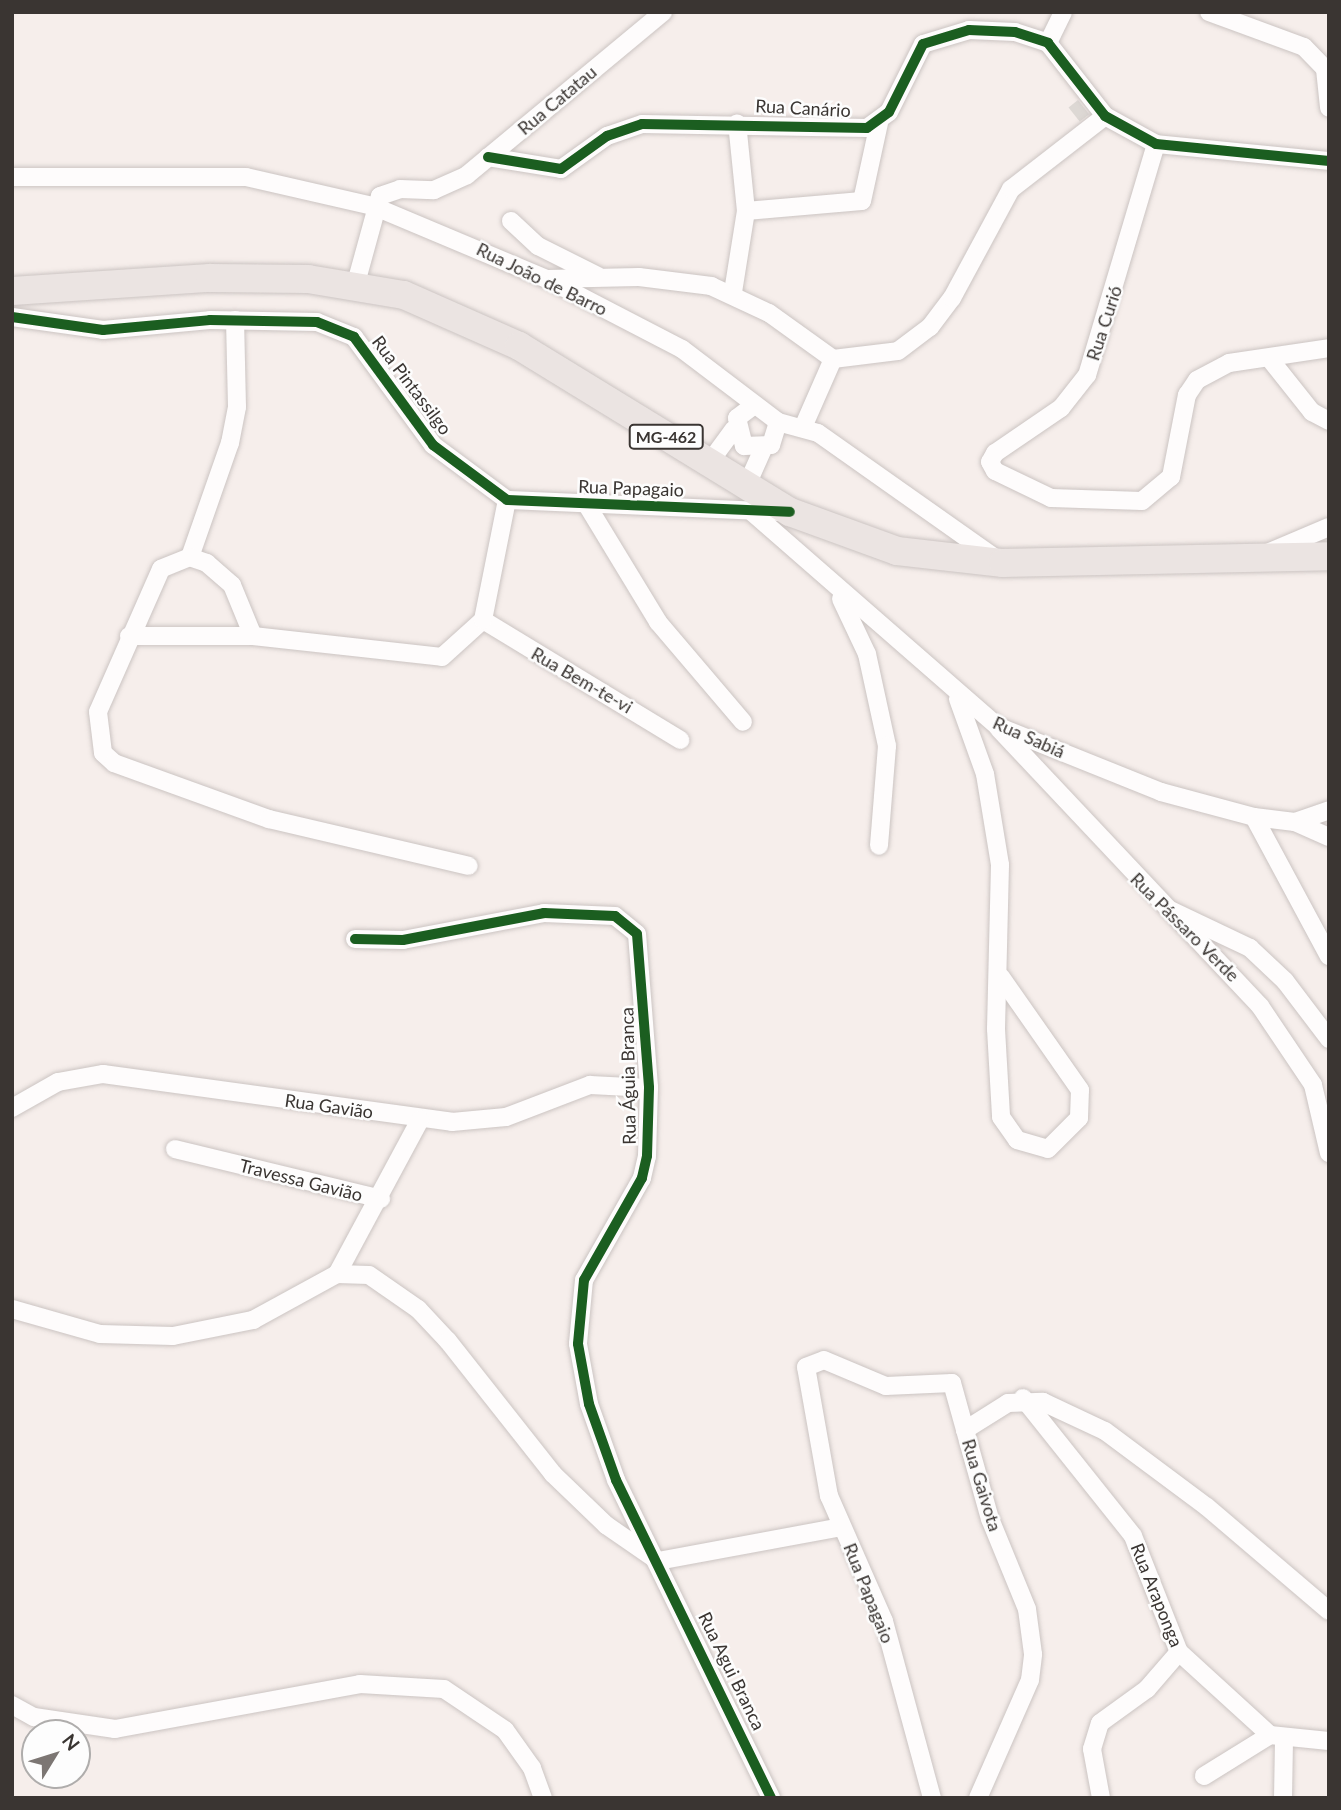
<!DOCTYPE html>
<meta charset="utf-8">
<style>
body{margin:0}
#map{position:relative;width:1341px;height:1810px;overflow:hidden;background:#f6eeeb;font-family:Lato,sans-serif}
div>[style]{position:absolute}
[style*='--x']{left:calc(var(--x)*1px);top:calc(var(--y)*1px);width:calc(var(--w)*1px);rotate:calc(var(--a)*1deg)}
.building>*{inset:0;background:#ddd8d4;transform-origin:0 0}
.roads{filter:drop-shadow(0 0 2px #cbc4c2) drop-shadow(0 0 2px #cbc4c2)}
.minor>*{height:18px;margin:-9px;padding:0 9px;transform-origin:9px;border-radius:9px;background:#fefcfc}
.primary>*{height:28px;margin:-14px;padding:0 14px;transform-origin:14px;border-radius:14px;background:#ebe4e2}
.cycleway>*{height:10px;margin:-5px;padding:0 5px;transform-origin:5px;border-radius:5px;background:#1b5e20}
span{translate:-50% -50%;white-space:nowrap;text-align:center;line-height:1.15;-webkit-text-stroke:5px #fdfdfd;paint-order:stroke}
.shield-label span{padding:2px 5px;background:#fdfdfd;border:2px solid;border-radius:5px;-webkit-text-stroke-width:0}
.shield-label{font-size:16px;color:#3a3532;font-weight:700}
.street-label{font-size:18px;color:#3a3532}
.frame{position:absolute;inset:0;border:14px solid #3a3532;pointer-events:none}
.north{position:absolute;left:21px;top:1719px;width:70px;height:70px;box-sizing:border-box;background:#fdfdfd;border:2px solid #afadac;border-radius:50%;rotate:52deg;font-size:19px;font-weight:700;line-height:28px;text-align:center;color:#3a3532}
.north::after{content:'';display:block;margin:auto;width:24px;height:32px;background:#7c7673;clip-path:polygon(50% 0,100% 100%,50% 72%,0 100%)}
</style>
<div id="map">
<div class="building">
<div style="left:1078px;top:100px;width:18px;height:12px;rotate:52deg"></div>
</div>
<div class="roads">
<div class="minor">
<div style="--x:1209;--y:12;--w:101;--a:20.2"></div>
<div style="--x:1304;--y:47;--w:30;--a:46"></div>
<div style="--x:1325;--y:69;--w:39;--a:84"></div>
<div style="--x:1048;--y:43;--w:34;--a:-64"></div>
<div style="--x:1156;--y:144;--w:241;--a:106.6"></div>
<div style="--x:1087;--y:375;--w:42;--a:128.2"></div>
<div style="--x:1061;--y:408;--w:80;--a:145.7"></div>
<div style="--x:995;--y:453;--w:10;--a:119"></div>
<div style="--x:990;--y:462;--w:10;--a:61"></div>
<div style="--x:995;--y:471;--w:62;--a:25.7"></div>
<div style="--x:1051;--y:498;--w:91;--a:1.9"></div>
<div style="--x:1142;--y:501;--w:38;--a:-40"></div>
<div style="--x:1171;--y:477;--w:84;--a:-79"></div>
<div style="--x:1187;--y:395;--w:18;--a:-56"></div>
<div style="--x:1197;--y:380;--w:36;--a:-28"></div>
<div style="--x:1229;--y:363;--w:101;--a:-8.5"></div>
<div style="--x:488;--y:157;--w:74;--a:9.3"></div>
<div style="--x:561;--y:169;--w:57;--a:-35.7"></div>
<div style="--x:607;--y:136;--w:37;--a:-19"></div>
<div style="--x:642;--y:124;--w:225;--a:1"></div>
<div style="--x:867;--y:128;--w:27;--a:-36"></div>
<div style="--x:889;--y:112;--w:76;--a:-63.4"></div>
<div style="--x:923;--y:44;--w:48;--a:-16.9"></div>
<div style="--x:969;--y:30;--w:46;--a:2.5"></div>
<div style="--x:1015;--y:32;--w:35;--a:18"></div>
<div style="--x:1048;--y:43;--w:93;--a:52"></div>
<div style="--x:1105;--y:116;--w:58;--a:28.8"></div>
<div style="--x:1156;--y:144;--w:174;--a:5.6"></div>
<div style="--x:12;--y:177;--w:234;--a:0"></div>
<div style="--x:246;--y:177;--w:130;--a:12.9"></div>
<div style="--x:373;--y:206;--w:189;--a:22.8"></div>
<div style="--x:547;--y:279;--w:152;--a:27.4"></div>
<div style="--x:682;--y:349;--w:121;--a:37.2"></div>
<div style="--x:746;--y:211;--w:116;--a:-4.9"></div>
<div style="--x:862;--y:201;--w:80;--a:-77.7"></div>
<div style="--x:511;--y:221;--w:37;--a:43"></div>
<div style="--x:538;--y:246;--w:67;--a:26.6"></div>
<div style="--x:547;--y:279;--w:92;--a:-1.2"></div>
<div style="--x:639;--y:277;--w:73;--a:7.1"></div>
<div style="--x:711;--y:286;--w:64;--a:25"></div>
<div style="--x:769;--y:313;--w:79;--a:35.7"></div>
<div style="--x:833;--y:359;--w:65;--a:-7"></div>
<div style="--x:898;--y:351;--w:40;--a:-37"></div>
<div style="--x:930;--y:327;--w:36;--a:-53"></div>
<div style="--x:952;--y:298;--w:124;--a:-61.6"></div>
<div style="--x:1011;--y:189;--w:119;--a:-37.8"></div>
<div style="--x:356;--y:283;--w:90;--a:-74.6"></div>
<div style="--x:380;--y:196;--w:21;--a:-19"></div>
<div style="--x:400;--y:189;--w:34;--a:2"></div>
<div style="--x:434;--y:190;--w:36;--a:-24"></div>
<div style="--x:467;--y:175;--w:255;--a:-39.7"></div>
<div style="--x:733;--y:292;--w:82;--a:-80.9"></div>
<div style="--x:746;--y:211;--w:88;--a:-95.8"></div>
<div style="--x:12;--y:317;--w:92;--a:8.1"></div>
<div style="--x:103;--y:330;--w:107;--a:-5.3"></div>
<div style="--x:210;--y:320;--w:107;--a:1.1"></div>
<div style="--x:317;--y:322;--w:40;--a:22"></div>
<div style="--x:354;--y:337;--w:134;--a:53.8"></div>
<div style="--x:433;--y:445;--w:92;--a:36.6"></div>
<div style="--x:507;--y:500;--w:280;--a:2.5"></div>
<div style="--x:1269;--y:358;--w:69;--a:51.5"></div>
<div style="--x:1312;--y:412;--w:19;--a:28"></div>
<div style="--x:753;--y:406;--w:20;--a:143"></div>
<div style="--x:737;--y:418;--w:29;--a:76"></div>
<div style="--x:744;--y:446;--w:27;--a:-2"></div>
<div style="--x:771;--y:445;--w:24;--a:-73"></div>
<div style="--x:778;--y:422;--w:41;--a:15.4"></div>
<div style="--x:818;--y:433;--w:220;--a:35.2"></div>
<div style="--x:804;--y:425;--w:72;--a:-66.3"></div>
<div style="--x:709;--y:463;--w:42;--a:-53.7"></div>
<div style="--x:746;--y:487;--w:42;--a:-65.9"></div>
<div style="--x:587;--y:505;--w:137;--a:58.7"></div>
<div style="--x:658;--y:622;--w:131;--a:49.6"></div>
<div style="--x:753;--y:513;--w:324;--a:41.1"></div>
<div style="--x:997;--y:726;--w:177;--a:21.9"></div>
<div style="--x:1161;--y:792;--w:96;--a:15"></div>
<div style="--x:1254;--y:817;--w:41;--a:7"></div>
<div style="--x:1295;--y:822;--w:36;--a:-19"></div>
<div style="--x:1265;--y:554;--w:69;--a:-22.9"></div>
<div style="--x:190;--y:557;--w:121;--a:-70.7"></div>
<div style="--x:230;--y:443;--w:37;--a:-79"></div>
<div style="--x:237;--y:407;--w:87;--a:-91.3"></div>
<div style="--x:841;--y:599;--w:61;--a:64.7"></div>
<div style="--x:867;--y:654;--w:94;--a:77.7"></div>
<div style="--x:887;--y:746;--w:100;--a:94.6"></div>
<div style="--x:483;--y:620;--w:231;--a:31.3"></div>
<div style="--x:129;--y:636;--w:124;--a:0"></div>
<div style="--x:253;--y:636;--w:190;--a:6.3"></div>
<div style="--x:442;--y:657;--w:55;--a:-42.1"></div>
<div style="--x:483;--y:620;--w:122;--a:-78.7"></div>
<div style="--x:253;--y:636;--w:55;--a:-112.4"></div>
<div style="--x:232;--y:585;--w:33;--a:-139"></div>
<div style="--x:207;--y:563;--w:18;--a:-161"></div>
<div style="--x:190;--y:557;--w:31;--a:158"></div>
<div style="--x:161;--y:569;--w:156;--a:113.8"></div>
<div style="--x:98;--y:712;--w:41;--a:83"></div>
<div style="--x:103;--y:753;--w:15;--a:42"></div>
<div style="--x:114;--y:763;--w:165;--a:19.9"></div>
<div style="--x:269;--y:819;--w:205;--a:13.2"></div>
<div style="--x:958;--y:699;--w:80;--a:70.2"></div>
<div style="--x:985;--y:774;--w:92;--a:80.6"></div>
<div style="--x:1000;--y:865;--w:164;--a:91.4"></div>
<div style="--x:996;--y:1029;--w:88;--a:86.7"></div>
<div style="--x:1001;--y:1117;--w:28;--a:55"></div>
<div style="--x:1017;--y:1140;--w:32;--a:16"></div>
<div style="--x:1048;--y:1149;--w:44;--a:-45"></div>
<div style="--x:1079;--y:1118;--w:28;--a:-88"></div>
<div style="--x:1080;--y:1090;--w:138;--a:-125"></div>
<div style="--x:999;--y:729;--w:381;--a:46.7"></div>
<div style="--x:1260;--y:1006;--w:95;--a:56.1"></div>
<div style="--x:1313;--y:1085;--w:70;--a:76.8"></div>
<div style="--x:1254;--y:817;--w:158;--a:61.7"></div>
<div style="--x:1295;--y:822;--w:37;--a:24"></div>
<div style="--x:1170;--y:910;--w:89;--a:25.4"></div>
<div style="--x:1250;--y:948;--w:48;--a:43.3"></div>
<div style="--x:1285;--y:981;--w:73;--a:52.8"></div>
<div style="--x:355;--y:939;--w:48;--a:1.2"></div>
<div style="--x:403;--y:940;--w:144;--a:-10.8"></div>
<div style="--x:544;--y:913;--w:71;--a:2.4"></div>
<div style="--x:615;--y:916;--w:28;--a:39"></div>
<div style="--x:637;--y:934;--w:154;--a:85.5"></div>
<div style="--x:649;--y:1088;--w:68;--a:91.7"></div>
<div style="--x:647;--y:1156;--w:23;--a:103"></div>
<div style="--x:642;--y:1178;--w:117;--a:119.6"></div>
<div style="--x:584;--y:1280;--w:64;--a:95.4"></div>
<div style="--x:578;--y:1344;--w:61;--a:79.6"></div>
<div style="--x:589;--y:1404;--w:81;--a:70.4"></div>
<div style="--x:616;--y:1480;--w:354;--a:64"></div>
<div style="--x:12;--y:1108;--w:53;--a:-29.5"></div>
<div style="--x:58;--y:1082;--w:46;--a:-10.1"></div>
<div style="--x:103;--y:1074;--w:352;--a:7.8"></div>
<div style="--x:452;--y:1122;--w:54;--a:-5.3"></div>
<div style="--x:506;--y:1117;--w:90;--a:-20.9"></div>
<div style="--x:590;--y:1085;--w:59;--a:2.9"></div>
<div style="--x:175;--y:1149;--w:212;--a:13.6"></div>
<div style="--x:337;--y:1274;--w:175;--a:-61.7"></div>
<div style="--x:12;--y:1309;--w:91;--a:15.9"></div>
<div style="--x:100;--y:1334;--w:73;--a:1.6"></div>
<div style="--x:173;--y:1336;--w:82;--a:-11.3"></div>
<div style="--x:253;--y:1320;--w:96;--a:-28.7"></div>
<div style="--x:337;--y:1274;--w:32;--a:2"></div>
<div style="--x:369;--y:1275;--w:60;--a:34.8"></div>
<div style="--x:418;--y:1309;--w:44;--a:46.8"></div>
<div style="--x:448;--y:1341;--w:169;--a:51.7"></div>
<div style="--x:553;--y:1474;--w:74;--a:43.9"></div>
<div style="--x:606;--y:1525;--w:63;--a:34.7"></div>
<div style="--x:1023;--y:1398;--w:176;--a:51.4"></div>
<div style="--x:1133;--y:1536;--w:125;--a:68.4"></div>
<div style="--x:1179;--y:1652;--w:123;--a:42.4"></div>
<div style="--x:1270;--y:1735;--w:59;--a:5.8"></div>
<div style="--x:658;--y:1561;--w:186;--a:-10.5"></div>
<div style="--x:12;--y:1705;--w:25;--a:29"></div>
<div style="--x:34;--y:1717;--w:82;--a:8.4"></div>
<div style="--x:115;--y:1729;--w:249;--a:-10.4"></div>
<div style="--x:360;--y:1684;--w:84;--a:3.4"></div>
<div style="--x:444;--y:1689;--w:73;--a:33.9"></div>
<div style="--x:505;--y:1730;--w:47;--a:54.6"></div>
<div style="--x:532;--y:1768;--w:32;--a:70"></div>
<div style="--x:1204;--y:1776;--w:78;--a:-31.8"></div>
<div style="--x:932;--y:1798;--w:183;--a:-105.2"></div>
<div style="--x:884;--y:1621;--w:137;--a:-113.7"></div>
<div style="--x:829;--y:1496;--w:131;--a:-100.1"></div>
<div style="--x:806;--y:1367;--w:19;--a:-21"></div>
<div style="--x:824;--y:1360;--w:67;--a:22.8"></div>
<div style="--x:886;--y:1386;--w:66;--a:-2.6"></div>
<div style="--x:952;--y:1383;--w:49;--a:74.5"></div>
<div style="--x:978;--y:1798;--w:129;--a:-66.2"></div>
<div style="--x:1030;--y:1680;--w:26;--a:-83"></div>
<div style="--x:1033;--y:1654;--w:45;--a:-97.6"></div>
<div style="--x:1027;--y:1609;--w:97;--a:-112.3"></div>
<div style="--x:990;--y:1519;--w:92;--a:-105.7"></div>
<div style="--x:965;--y:1430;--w:51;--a:-32.1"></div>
<div style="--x:1008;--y:1403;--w:35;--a:-2"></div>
<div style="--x:1043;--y:1402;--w:68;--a:25.1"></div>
<div style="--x:1105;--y:1431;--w:127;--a:36.7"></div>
<div style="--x:1207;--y:1507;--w:160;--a:40.4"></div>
<div style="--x:1101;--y:1798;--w:50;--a:-100.4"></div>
<div style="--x:1092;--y:1749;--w:27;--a:-73"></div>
<div style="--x:1100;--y:1723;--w:58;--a:-35.9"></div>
<div style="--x:1147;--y:1689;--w:49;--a:-49.1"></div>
<div style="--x:1283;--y:1798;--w:60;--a:-89"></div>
</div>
<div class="primary">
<div style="--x:12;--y:291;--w:198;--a:-3.8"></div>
<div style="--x:210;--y:278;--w:98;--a:0.6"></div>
<div style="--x:308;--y:279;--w:97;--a:9.5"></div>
<div style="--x:404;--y:295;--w:126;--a:23.9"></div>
<div style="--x:519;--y:346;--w:318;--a:31.5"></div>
<div style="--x:790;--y:512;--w:114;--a:20"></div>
<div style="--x:897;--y:551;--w:107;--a:6.5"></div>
<div style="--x:1003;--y:563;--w:326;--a:-1.2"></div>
</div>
</div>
<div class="cycleway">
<div style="--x:488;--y:157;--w:74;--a:9.3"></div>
<div style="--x:561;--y:169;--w:57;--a:-35.7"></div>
<div style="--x:607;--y:136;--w:37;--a:-19"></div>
<div style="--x:642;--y:124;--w:225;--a:1"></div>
<div style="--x:867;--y:128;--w:27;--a:-36"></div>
<div style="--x:889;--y:112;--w:76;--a:-63.4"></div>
<div style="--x:923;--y:44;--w:48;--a:-16.9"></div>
<div style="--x:969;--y:30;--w:46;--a:2.5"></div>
<div style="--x:1015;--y:32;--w:35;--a:18"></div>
<div style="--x:1048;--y:43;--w:93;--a:52"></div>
<div style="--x:1105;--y:116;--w:58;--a:28.8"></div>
<div style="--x:1156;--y:144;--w:174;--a:5.6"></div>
<div style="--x:12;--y:317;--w:92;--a:8.1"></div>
<div style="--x:103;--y:330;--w:107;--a:-5.3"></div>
<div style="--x:210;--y:320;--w:107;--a:1.1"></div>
<div style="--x:317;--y:322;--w:40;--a:22"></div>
<div style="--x:354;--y:337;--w:134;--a:53.8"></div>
<div style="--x:433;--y:445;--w:92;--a:36.6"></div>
<div style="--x:507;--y:500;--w:283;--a:2.4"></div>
<div style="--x:355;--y:939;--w:48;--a:1.2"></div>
<div style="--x:403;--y:940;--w:144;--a:-10.8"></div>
<div style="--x:544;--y:913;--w:71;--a:2.4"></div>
<div style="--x:615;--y:916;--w:28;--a:39"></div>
<div style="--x:637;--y:934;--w:154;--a:85.5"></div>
<div style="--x:649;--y:1088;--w:68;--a:91.7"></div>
<div style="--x:647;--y:1156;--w:23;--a:103"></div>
<div style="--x:642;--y:1178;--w:117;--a:119.6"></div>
<div style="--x:584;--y:1280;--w:64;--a:95.4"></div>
<div style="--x:578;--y:1344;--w:61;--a:79.6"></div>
<div style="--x:589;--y:1404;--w:81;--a:70.4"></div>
<div style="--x:616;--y:1480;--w:354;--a:64"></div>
</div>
<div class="shield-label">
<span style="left:666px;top:437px">MG-462</span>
</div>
<div class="street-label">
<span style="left:557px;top:100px;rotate:-40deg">Rua Catatau</span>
<span style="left:803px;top:108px;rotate:3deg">Rua Canário</span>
<span style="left:542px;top:279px;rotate:26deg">Rua João de Barro</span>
<span style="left:1104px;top:323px;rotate:-72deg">Rua Curió</span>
<span style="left:412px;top:385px;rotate:53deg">Rua Pintassilgo</span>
<span style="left:631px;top:488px;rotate:2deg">Rua Papagaio</span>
<span style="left:582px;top:680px;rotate:30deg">Rua Bem-te-vi</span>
<span style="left:1029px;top:737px;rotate:24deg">Rua Sabiá</span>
<span style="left:1185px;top:927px;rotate:45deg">Rua Pássaro Verde</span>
<span style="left:628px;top:1076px;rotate:-91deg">Rua Águia Branca</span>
<span style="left:329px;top:1106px;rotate:8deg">Rua Gavião</span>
<span style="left:301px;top:1180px;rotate:14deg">Travessa Gavião</span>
<span style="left:982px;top:1485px;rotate:73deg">Rua Gaivota</span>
<span style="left:869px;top:1593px;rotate:68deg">Rua Papagaio</span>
<span style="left:1157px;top:1595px;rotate:68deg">Rua Araponga</span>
<span style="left:732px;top:1671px;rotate:64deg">Rua Agui Branca</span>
</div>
<div class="frame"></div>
<div class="north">N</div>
</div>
